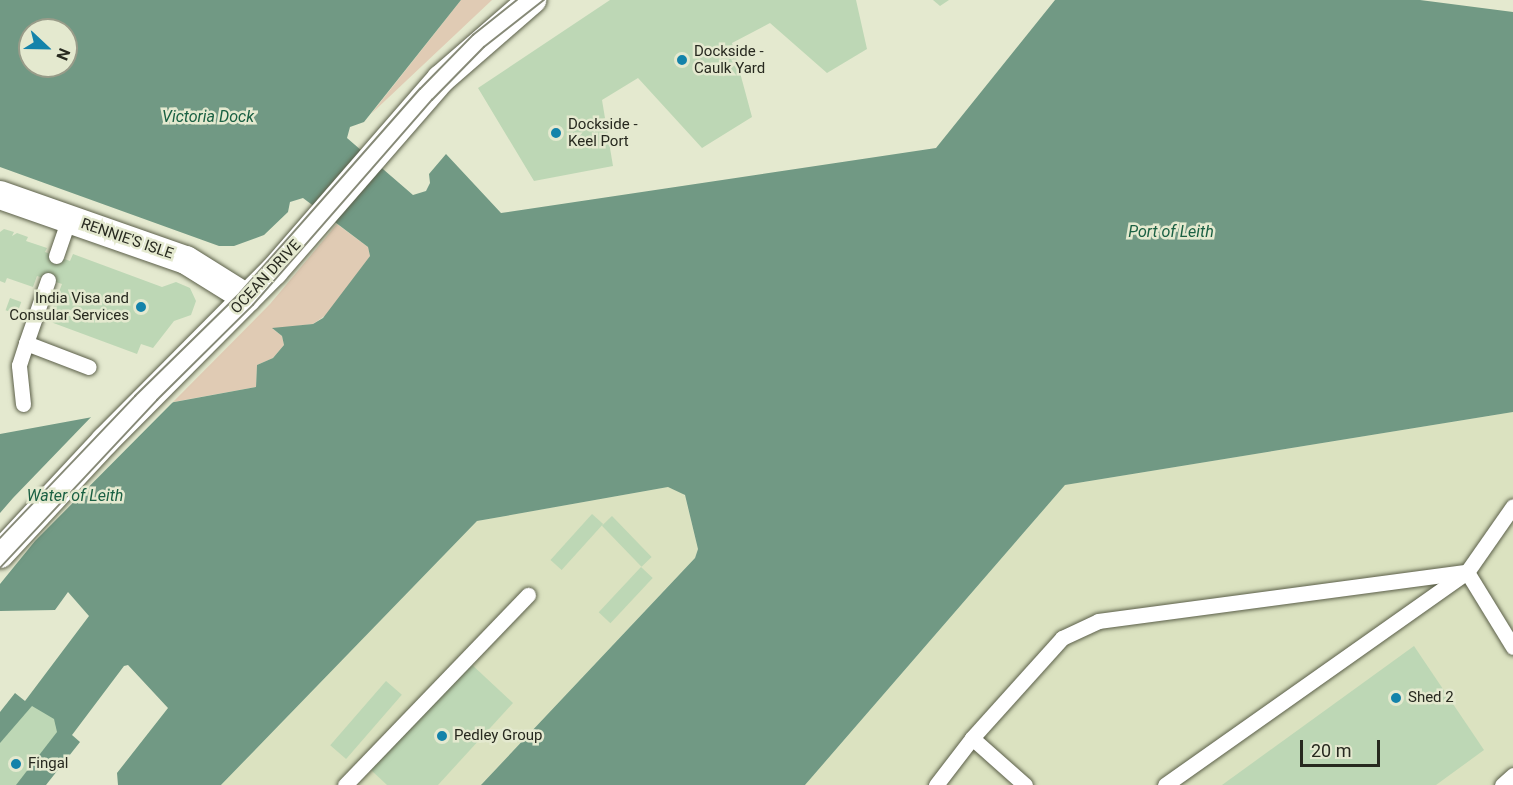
<!DOCTYPE html>
<style>
body{margin:0}
#map{position:relative;width:1513px;height:785px;overflow:hidden;background:#e4e9cf;font-family:Roboto,sans-serif}
div>[style]{position:absolute}
[style*='--x']{left:calc(var(--x)*1px);top:calc(var(--y)*1px);width:calc(var(--w)*1px);rotate:calc(var(--a)*1deg)}
.built>*{inset:0;background:#dbe2c0}
.green>*{inset:0;background:#e0cbb4}
.water>*{inset:0;background:#719984}
.pier>*{inset:0;background:#e4e9cf}
.building>*{inset:0;background:#bdd7b5;transform-origin:0 0}
.roads{filter:drop-shadow(0 0 2px #5b5f49) drop-shadow(0 0 2px #5b5f49)}
.lane>*{height:15px;margin:-7.5px;padding:0 7.5px;transform-origin:7.5px;border-radius:7.5px;background:#fff}
.street>*{height:28px;margin:-14px;padding:0 14px;transform-origin:14px;border-radius:14px;background:#fff}
.tram>*{height:1.5px;margin:-0.75px;padding:0 0.75px;transform-origin:0.75px;border-radius:0.75px;background:#878a78}
.dots>*{width:16px;height:16px;translate:-50% -50%;box-sizing:border-box;border:3px solid #e4e9cf;border-radius:50%}
span{translate:-50% -50%;white-space:nowrap;text-align:center;line-height:1.15;-webkit-text-stroke:5px #e4e9cf;paint-order:stroke}
.poi-label{font-size:15px;color:#27291f}
.left{translate:0 -50%;text-align:left}
.right{translate:-100% -50%;text-align:right}
.street-label{font-size:15px;color:#27291f}
.water-label{font-size:16px;color:#1a6043;font-style:italic}
.north{position:absolute;left:18px;top:18px;width:60px;height:60px;box-sizing:border-box;background:#e4e9cf;border:2px solid #989c89;border-radius:50%;rotate:112deg;font-size:16px;font-weight:700;line-height:24px;text-align:center;color:#27291f}
.north::after{content:'';display:block;margin:auto;width:21px;height:27px;background:#1483aa;clip-path:polygon(50% 0,100% 100%,50% 72%,0 100%)}
.scale{position:absolute;left:1300px;top:740px;width:80px;height:27px;box-sizing:border-box;border:3px solid #27291f;border-top:0;padding-left:8px;font-size:18px;line-height:21px;white-space:nowrap;color:#27291f;-webkit-text-stroke:4px #e4e9cf;paint-order:stroke}
</style>
<div id="map">
<div class="built">
<div style="clip-path:polygon(1513px 412px,1513px 785px,805px 785px,1065px 485px)"></div>
<div style="clip-path:polygon(668px 487px,677px 488px,685px 496px,698px 549px,695px 558px,481px 785px,221px 785px,477px 521px)"></div>
</div>
<div class="green">
<div style="clip-path:polygon(461px 0,492px 0,371px 114px)"></div>
<div style="clip-path:polygon(337px 224px,368px 247px,370px 256px,329px 313px,313px 324px,273px 329px,282px 336px,284px 345px,273px 358px,257px 365px,256px 387px,173px 402px,270px 304px)"></div>
</div>
<div class="water">
<div style="clip-path:polygon(evenodd,0 0,461px 0,364px 122px,350px 127px,347px 138px,413px 195px,426px 191px,430px 183px,429px 174px,446px 154px,501px 213px,936px 148px,1055px 0,1420px 0,1513px 12px,1513px 412px,1065px 485px,805px 785px,481px 785px,695px 558px,698px 549px,685px 495px,668px 487px,477px 521px,221px 785px,118px 785px,117px 773px,168px 708px,128px 665px,124px 666px,72px 735px,80px 742px,46px 785px,0 785px,0 712px,15px 693px,25px 701px,89px 616px,68px 592px,55px 610px,0 611px,0 434px,256px 387px,257px 365px,273px 358px,284px 345px,282px 336px,272px 328px,313px 324px,323px 318px,370px 256px,368px 247px,303px 198px,290px 202px,288px 212px,264px 235px,234px 246px,219px 246px,0 167px,0 0,30px 30px,66px 30px,66px 66px,30px 66px,30px 30px)"></div>
</div>
<div class="pier">
<div style="clip-path:polygon(164px 401px,173px 402px,35px 541px,0 584px,0 513px,13px 498px,94px 414px)"></div>
</div>
<div class="building">
<div style="clip-path:polygon(610px 0,856px 0,867px 49px,827px 73px,770px 23px,732px 43px,752px 117px,702px 148px,638px 78px,602px 100px,613px 166px,534px 181px,478px 88px)"></div>
<div style="clip-path:polygon(933px 0,949px 0,940px 6px)"></div>
<div style="clip-path:polygon(4px 229px,14px 232px,12px 236px,17px 233px,28px 237px,26px 241px,47px 248px,45px 252px,70px 261px,73px 254px,162px 287px,176px 282px,190px 288px,196px 301px,191px 315px,174px 321px,153px 348px,141px 344px,137px 354px,48px 321px,62px 284px,37px 276px,33px 287px,7px 278px,5px 283px,0 281px,0 232px)"></div>
<div style="left:10px;top:298px;width:12px;height:13px;rotate:20deg"></div>
<div style="left:592px;top:514px;width:15px;height:62px;rotate:42deg"></div>
<div style="left:612px;top:516px;width:57px;height:14px;rotate:46deg"></div>
<div style="left:641px;top:567px;width:16px;height:62px;rotate:43deg"></div>
<div style="clip-path:polygon(1414px 646px,1484px 750px,1436px 785px,1222px 785px)"></div>
<div style="clip-path:polygon(469px 662px,513px 703px,438px 785px,387px 785px,371px 770px)"></div>
<div style="left:386px;top:681px;width:21px;height:85px;rotate:41deg"></div>
<div style="clip-path:polygon(32px 706px,54px 719px,57px 732px,16px 785px,0 785px,0 743px)"></div>
</div>
<div class="roads">
<div class="lane">
<div style="--x:56;--y:256;--w:39;--a:-71"></div>
<div style="--x:48;--y:280;--w:67;--a:109.2"></div>
<div style="--x:26;--y:343;--w:67;--a:20.9"></div>
<div style="--x:23;--y:404;--w:39;--a:-96"></div>
<div style="--x:19;--y:365;--w:23;--a:-72"></div>
<div style="--x:1467;--y:572;--w:88;--a:58.5"></div>
<div style="--x:972;--y:738;--w:135;--a:-48"></div>
<div style="--x:1062;--y:638;--w:40;--a:-25"></div>
<div style="--x:1098;--y:621;--w:372;--a:-7.6"></div>
<div style="--x:345;--y:785;--w:264;--a:-46.1"></div>
<div style="--x:936;--y:785;--w:59;--a:-52.5"></div>
<div style="--x:972;--y:738;--w:71;--a:41.6"></div>
<div style="--x:1165;--y:785;--w:370;--a:-35.2"></div>
<div style="--x:1467;--y:572;--w:80;--a:-55.1"></div>
<div style="--x:1502;--y:785;--w:15;--a:-42"></div>
</div>
<div class="street">
<div style="--x:0;--y:195;--w:197;--a:19.3"></div>
<div style="--x:186;--y:260;--w:72;--a:31.9"></div>
<div style="--x:0;--y:554;--w:154;--a:-47.1"></div>
<div style="--x:105;--y:441;--w:240;--a:-45.2"></div>
<div style="--x:274;--y:271;--w:254;--a:-49"></div>
<div style="--x:441;--y:79;--w:121;--a:-41"></div>
</div>
</div>
<div class="tram">
<div style="--x:0;--y:538;--w:196;--a:-46.4"></div>
<div style="--x:135;--y:396;--w:147;--a:-44.4"></div>
<div style="--x:240;--y:293;--w:272;--a:-48.6"></div>
<div style="--x:420;--y:89;--w:76;--a:-45.5"></div>
<div style="--x:473;--y:35;--w:56;--a:-38.5"></div>
<div style="--x:0;--y:568;--w:230;--a:-46.9"></div>
<div style="--x:157;--y:400;--w:135;--a:-44.7"></div>
<div style="--x:253;--y:305;--w:272;--a:-48.9"></div>
<div style="--x:432;--y:100;--w:74;--a:-45.5"></div>
<div style="--x:484;--y:47;--w:76;--a:-38.1"></div>
</div>
<div class="dots">
<div style="left:682px;top:60px;background:#1483aa"></div>
<div style="left:556px;top:133px;background:#1483aa"></div>
<div style="left:141px;top:307px;background:#1483aa"></div>
<div style="left:1396px;top:698px;background:#1483aa"></div>
<div style="left:442px;top:736px;background:#1483aa"></div>
<div style="left:16px;top:764px;background:#1483aa"></div>
</div>
<div class="poi-label">
<span class="left" style="left:694px;top:60px">Dockside -<br>Caulk Yard</span>
<span class="left" style="left:568px;top:133px">Dockside -<br>Keel Port</span>
<span class="right" style="left:129px;top:307px">India Visa and<br>Consular Services</span>
<span class="left" style="left:1408px;top:698px">Shed 2</span>
<span class="left" style="left:454px;top:736px">Pedley Group</span>
<span class="left" style="left:28px;top:764px">Fingal</span>
</div>
<div class="street-label">
<span style="left:127px;top:239px;rotate:19deg">RENNIE'S ISLE</span>
<span style="left:266px;top:277px;rotate:-47deg">OCEAN DRIVE</span>
</div>
<div class="water-label">
<span style="left:208px;top:117px">Victoria Dock</span>
<span style="left:1171px;top:232px">Port of Leith</span>
<span style="left:75px;top:496px">Water of Leith</span>
</div>
<div class="north">N</div>
<div class="scale">20 m</div>
</div>
